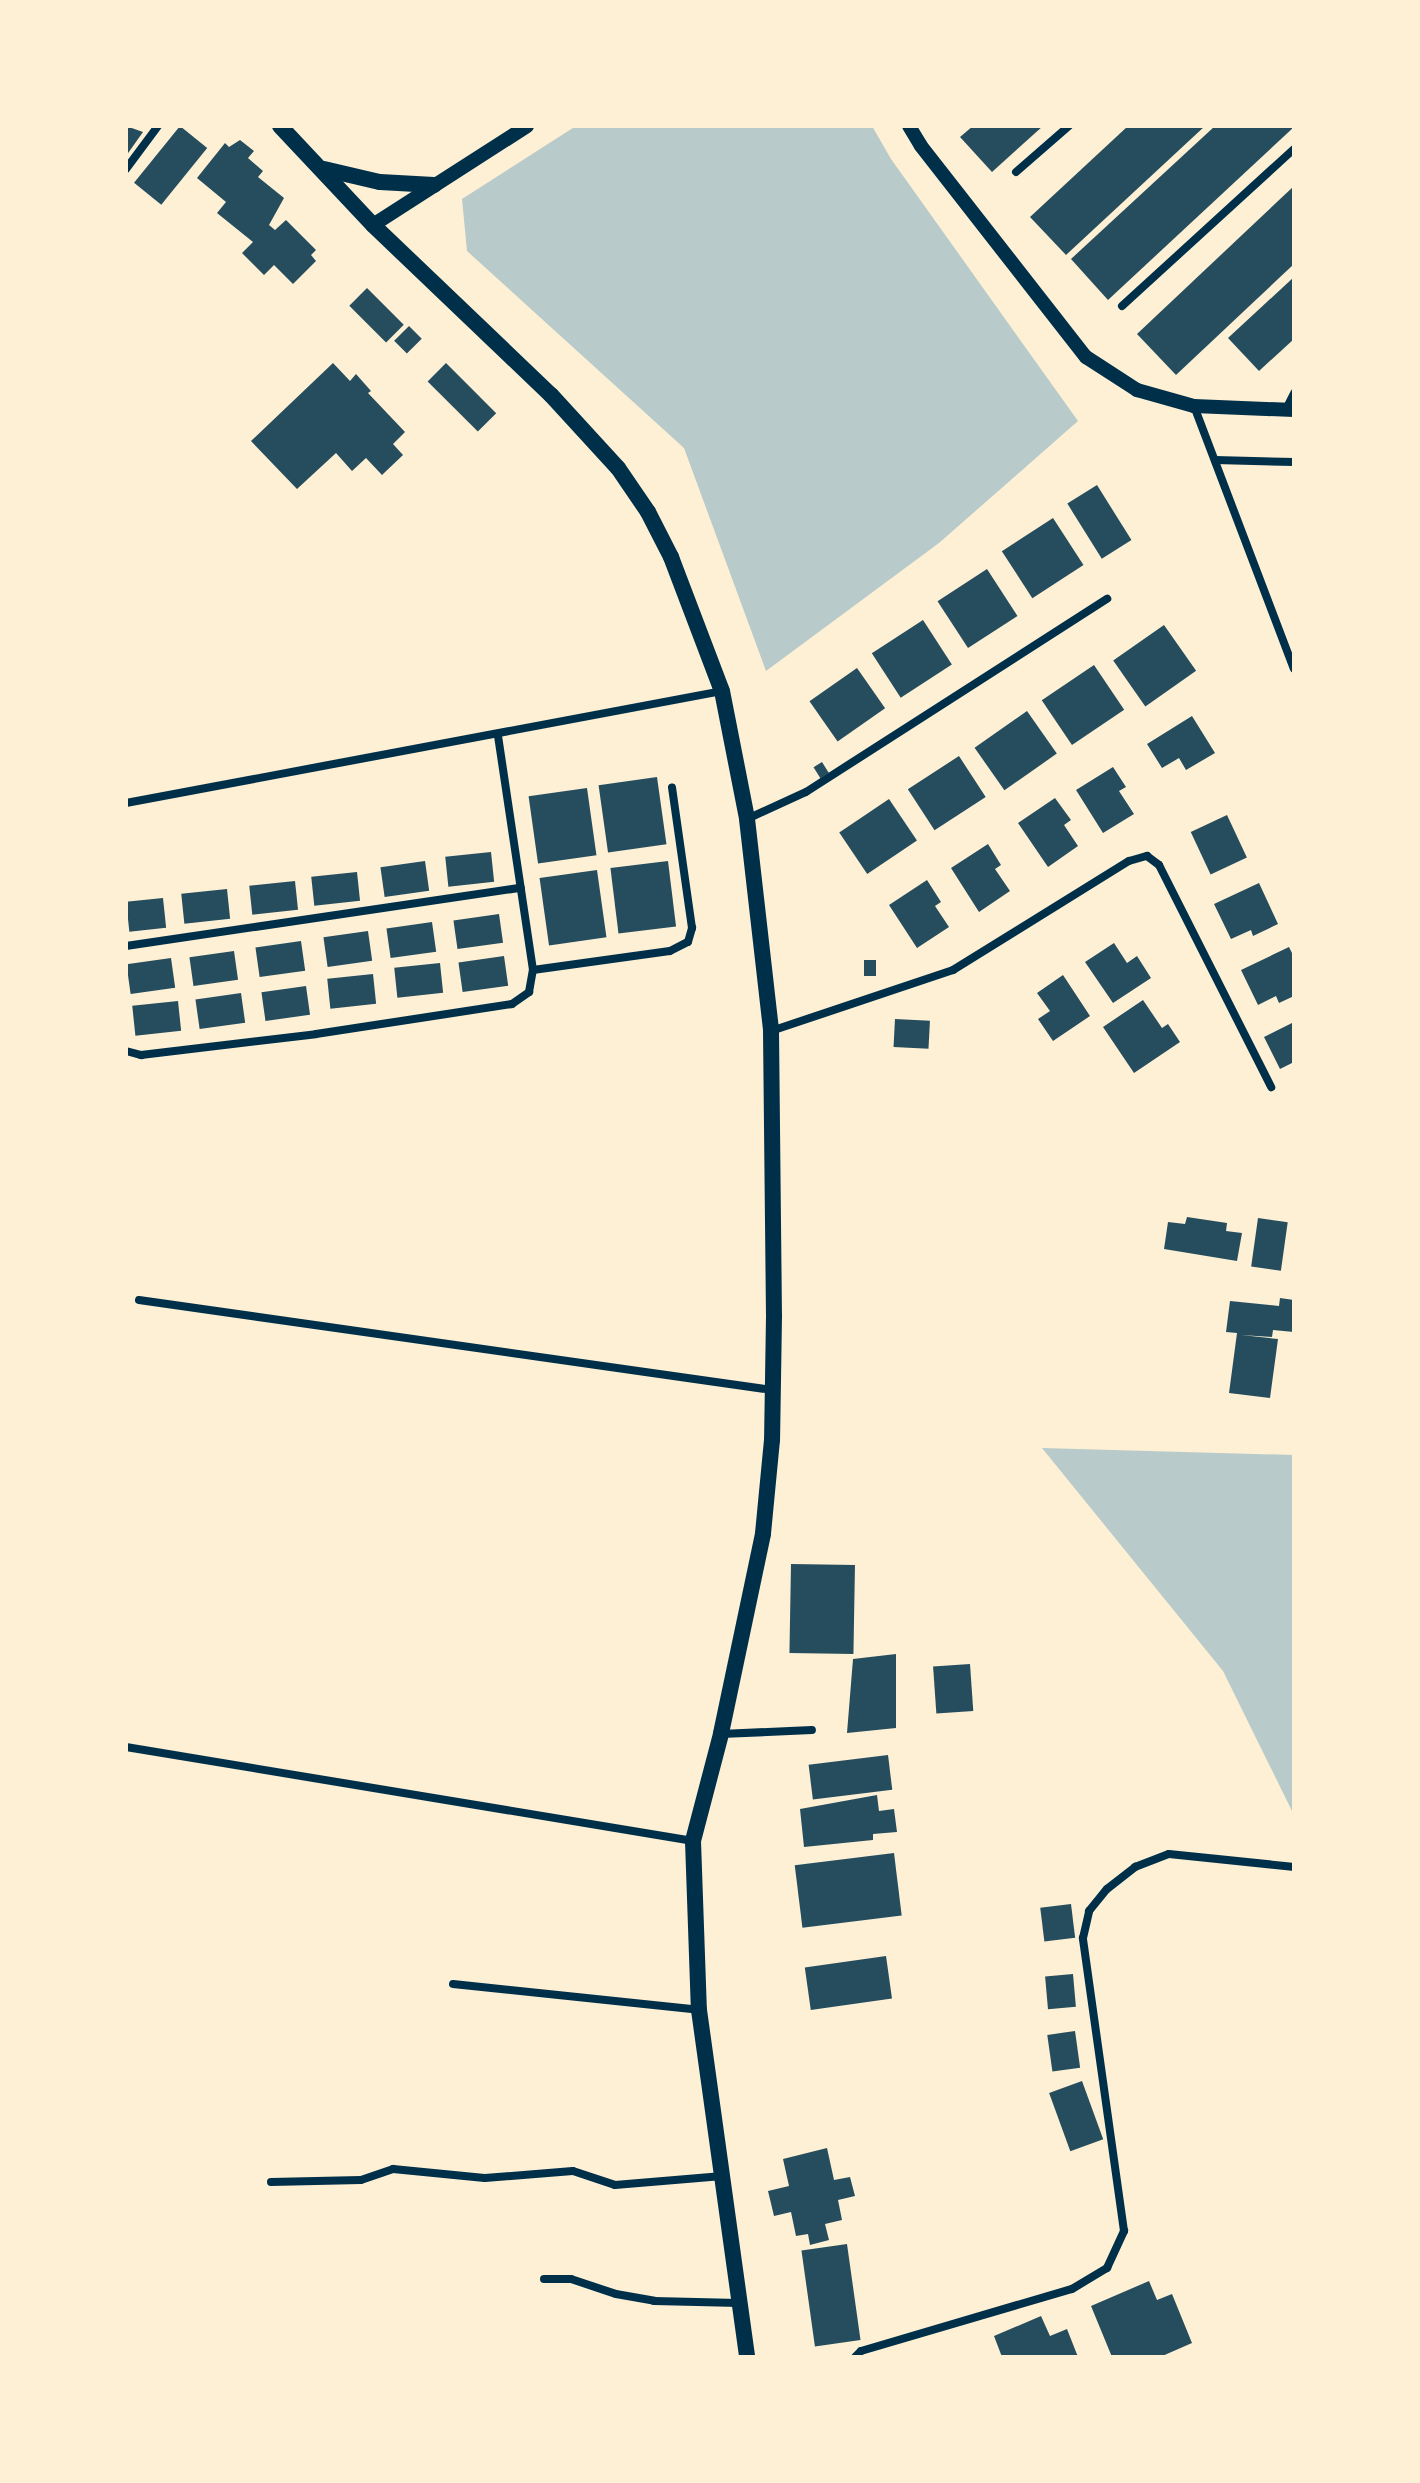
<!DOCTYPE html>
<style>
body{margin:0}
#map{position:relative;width:1420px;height:2483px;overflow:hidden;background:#fdf0d5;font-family:"DM Sans",sans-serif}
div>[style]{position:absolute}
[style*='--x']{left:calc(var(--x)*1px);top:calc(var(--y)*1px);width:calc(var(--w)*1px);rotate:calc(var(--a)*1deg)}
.green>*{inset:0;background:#b9caca}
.building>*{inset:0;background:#264d5e;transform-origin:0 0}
.minor>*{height:8px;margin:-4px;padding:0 4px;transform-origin:4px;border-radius:4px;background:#003049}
.tertiary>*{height:14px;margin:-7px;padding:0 7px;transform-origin:7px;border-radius:7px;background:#003049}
.secondary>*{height:16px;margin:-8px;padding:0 8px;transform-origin:8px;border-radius:8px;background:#003049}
span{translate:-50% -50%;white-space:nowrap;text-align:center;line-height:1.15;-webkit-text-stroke:7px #fdf0d5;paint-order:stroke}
.frame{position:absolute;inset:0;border:128px solid #fdf0d5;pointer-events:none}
</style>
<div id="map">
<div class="green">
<div style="clip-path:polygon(576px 126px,872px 126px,891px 159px,1078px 421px,939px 543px,766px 671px,684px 448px,467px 251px,462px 199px)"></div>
<div style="clip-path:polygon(1042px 1448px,1294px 1455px,1294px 1815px,1223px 1671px)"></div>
</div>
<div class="building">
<div style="clip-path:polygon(126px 126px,143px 132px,126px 156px)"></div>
<div style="left:180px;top:126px;width:35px;height:73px;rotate:39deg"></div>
<div style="clip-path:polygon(973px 126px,1043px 126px,992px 172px,960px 137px)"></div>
<div style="clip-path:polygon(1128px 126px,1205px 126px,1066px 255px,1030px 217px)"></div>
<div style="clip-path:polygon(1215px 126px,1294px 127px,1108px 300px,1071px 259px)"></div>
<div style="clip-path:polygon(240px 140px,254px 151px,248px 158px,263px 171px,258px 177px,284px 198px,269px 225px,275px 230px,286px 220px,316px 250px,311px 255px,316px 261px,293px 284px,274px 265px,264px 275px,242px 253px,253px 242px,217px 213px,226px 202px,197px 178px,225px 143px,229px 147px)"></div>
<div style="clip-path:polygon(1294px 186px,1294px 264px,1176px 375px,1137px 334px)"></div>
<div style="clip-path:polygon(1294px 277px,1294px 339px,1259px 371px,1228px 338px)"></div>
<div style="left:367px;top:288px;width:52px;height:25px;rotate:45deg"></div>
<div style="left:409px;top:326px;width:18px;height:21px;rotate:45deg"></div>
<div style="clip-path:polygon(333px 363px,350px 381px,356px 374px,371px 391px,368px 393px,405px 432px,393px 444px,403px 455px,382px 475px,366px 458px,352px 471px,336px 453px,297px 489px,251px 441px)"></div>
<div style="left:446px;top:363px;width:71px;height:26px;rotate:45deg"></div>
<div style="left:1097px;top:485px;width:65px;height:35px;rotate:58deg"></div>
<div style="left:1053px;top:518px;width:56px;height:61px;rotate:57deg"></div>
<div style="left:987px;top:569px;width:56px;height:59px;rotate:57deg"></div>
<div style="left:923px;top:620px;width:53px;height:61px;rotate:57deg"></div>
<div style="left:1164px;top:625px;width:56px;height:62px;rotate:55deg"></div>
<div style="left:1094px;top:665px;width:54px;height:63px;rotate:56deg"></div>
<div style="left:857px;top:668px;width:49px;height:58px;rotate:55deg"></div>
<div style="left:1027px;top:711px;width:52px;height:64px;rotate:55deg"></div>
<div style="clip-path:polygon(1192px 716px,1215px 753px,1186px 770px,1179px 758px,1162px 768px,1147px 744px)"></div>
<div style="left:959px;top:756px;width:49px;height:61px;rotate:57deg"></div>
<div style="left:822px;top:762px;width:13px;height:10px;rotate:58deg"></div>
<div style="clip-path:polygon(1113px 767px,1126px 787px,1119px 791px,1134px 814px,1103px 833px,1076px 790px)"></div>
<div style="left:657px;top:777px;width:68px;height:59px;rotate:82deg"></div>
<div style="left:587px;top:788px;width:68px;height:59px;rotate:82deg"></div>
<div style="clip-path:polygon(1055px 798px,1071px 820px,1064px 825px,1078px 846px,1048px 867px,1018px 823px)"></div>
<div style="left:889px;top:799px;width:50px;height:60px;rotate:56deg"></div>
<div style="left:1227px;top:815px;width:47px;height:40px;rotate:65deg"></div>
<div style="clip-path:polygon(988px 844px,1001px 865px,995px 869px,1010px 891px,979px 912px,951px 868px)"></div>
<div style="left:491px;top:852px;width:30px;height:46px;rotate:84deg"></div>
<div style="left:425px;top:861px;width:30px;height:45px;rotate:82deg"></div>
<div style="left:668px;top:861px;width:66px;height:58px;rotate:83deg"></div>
<div style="left:597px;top:870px;width:68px;height:58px;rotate:82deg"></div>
<div style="left:357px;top:872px;width:29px;height:46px;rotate:84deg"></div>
<div style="clip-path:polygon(927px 880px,941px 902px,935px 906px,949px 927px,917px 948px,889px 905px)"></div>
<div style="left:295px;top:881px;width:29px;height:46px;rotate:84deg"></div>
<div style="clip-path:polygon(1259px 883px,1278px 924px,1253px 936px,1251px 930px,1231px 939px,1214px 904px)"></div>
<div style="left:227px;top:889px;width:30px;height:46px;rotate:84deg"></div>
<div style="left:163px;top:898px;width:30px;height:37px;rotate:84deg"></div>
<div style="left:499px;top:914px;width:29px;height:46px;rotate:82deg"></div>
<div style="left:432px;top:922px;width:30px;height:46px;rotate:82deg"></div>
<div style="left:368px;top:931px;width:30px;height:45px;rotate:82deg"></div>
<div style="left:301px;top:941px;width:30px;height:46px;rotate:82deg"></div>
<div style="clip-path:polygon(1114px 943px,1127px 963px,1137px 956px,1151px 978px,1113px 1003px,1085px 962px)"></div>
<div style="clip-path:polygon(1289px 947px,1294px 957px,1294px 996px,1279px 1003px,1276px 996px,1258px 1005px,1241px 970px)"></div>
<div style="left:234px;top:951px;width:29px;height:45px;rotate:82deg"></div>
<div style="left:504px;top:956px;width:30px;height:46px;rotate:82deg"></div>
<div style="left:171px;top:958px;width:30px;height:45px;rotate:82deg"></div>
<div style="left:864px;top:960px;width:12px;height:16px"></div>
<div style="left:440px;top:963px;width:30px;height:46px;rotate:84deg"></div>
<div style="left:373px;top:974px;width:30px;height:46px;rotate:84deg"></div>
<div style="clip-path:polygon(1063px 975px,1090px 1016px,1053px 1041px,1038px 1019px,1050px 1011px,1037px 993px)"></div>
<div style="left:306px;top:986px;width:29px;height:45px;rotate:82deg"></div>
<div style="left:241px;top:993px;width:30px;height:46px;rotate:82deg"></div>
<div style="clip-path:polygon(1143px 1000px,1162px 1028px,1168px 1024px,1180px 1042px,1134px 1073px,1103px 1027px)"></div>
<div style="left:178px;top:1001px;width:30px;height:46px;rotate:84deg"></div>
<div style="left:895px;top:1019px;width:35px;height:28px;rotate:3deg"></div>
<div style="clip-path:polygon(1294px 1022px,1294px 1062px,1280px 1069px,1264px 1037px)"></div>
<div style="clip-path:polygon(1187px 1217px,1227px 1223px,1226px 1231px,1242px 1233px,1237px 1261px,1164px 1249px,1168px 1222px,1185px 1224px)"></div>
<div style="left:1258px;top:1218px;width:30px;height:49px;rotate:8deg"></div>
<div style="clip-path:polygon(1280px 1298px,1294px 1300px,1294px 1332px,1273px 1330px,1272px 1337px,1241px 1335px,1278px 1339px,1270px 1398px,1229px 1393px,1237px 1333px,1226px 1332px,1230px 1301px,1279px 1306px)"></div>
<div style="left:791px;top:1564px;width:64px;height:89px;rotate:1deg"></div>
<div style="clip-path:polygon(896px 1654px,896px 1728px,847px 1733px,853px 1659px)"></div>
<div style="left:970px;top:1664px;width:47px;height:37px;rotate:86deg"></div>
<div style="left:888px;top:1755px;width:35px;height:80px;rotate:83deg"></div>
<div style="clip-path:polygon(877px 1795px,879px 1811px,894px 1809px,897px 1832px,873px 1834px,873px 1840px,804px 1847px,800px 1809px)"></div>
<div style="left:894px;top:1853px;width:63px;height:100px;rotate:83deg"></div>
<div style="left:1071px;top:1904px;width:34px;height:31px;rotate:83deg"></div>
<div style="left:886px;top:1956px;width:43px;height:82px;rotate:82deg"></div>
<div style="left:1073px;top:1974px;width:33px;height:28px;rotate:85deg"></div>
<div style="left:1075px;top:2031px;width:37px;height:28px;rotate:82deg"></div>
<div style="left:1082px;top:2081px;width:62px;height:35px;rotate:70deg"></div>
<div style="clip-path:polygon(827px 2148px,834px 2180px,850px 2177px,855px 2196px,838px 2200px,842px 2220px,825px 2224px,829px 2240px,810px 2245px,808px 2234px,796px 2236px,791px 2212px,774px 2216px,768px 2191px,789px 2186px,783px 2159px)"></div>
<div style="left:847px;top:2244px;width:97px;height:46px;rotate:82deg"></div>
<div style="clip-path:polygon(1149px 2281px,1157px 2300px,1172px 2294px,1192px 2343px,1160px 2357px,1112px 2357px,1091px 2306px)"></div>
<div style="clip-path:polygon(1041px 2316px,1050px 2336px,1067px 2329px,1078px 2357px,1002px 2357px,994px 2336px)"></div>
</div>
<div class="minor">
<div style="--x:126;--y:169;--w:54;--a:-53.3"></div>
<div style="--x:1016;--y:172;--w:70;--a:-41"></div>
<div style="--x:1122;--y:306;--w:233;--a:-42.4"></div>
<div style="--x:1194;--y:406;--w:281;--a:69.2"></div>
<div style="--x:1286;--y:409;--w:18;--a:-63"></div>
<div style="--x:1215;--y:460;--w:79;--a:1.5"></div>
<div style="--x:126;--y:803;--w:606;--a:-10.64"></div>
<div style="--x:747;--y:819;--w:65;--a:-24.6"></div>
<div style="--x:806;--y:792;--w:358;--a:-32.7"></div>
<div style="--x:126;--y:946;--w:399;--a:-8.4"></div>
<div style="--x:533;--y:970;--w:138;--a:-7.9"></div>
<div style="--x:670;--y:951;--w:20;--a:-27"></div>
<div style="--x:688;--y:942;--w:15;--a:-74"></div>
<div style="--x:692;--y:928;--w:142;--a:-98.1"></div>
<div style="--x:771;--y:1031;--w:192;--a:-18.5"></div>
<div style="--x:953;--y:970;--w:207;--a:-31.8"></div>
<div style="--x:1129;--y:861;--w:19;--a:-16"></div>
<div style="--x:1147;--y:856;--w:15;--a:37"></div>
<div style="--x:1159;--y:865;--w:249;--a:63.2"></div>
<div style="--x:126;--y:1051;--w:16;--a:15"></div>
<div style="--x:141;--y:1055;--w:176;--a:-6.8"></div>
<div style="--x:316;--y:1034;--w:198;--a:-8.7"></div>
<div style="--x:512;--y:1004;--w:21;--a:-35"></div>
<div style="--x:529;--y:992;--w:22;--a:-80"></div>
<div style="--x:533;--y:970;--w:237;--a:-98.5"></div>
<div style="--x:139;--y:1300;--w:639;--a:8.09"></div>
<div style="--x:721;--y:1734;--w:91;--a:-2.5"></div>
<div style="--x:126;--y:1747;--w:575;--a:9.41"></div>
<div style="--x:453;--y:1984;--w:247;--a:6"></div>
<div style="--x:271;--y:2182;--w:90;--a:-1.3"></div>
<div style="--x:361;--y:2180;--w:34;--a:-19"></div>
<div style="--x:393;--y:2169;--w:92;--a:5.6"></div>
<div style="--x:485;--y:2178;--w:88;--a:-4.5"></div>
<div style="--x:573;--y:2171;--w:44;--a:18.4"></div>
<div style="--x:615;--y:2185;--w:108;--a:-4.8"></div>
<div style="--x:544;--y:2279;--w:27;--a:0"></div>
<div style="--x:571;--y:2279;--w:47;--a:18.4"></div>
<div style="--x:616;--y:2294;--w:39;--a:10"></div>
<div style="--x:654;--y:2301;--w:85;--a:1.3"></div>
<div style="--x:855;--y:2357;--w:8;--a:-45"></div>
<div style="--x:861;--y:2351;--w:220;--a:-16.4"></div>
<div style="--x:1072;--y:2289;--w:41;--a:-31"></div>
<div style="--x:1107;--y:2268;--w:41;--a:-65.3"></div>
<div style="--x:1124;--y:2231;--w:296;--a:-98"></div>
<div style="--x:1083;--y:1938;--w:28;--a:-77"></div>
<div style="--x:1089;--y:1911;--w:28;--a:-51"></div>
<div style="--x:1107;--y:1889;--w:36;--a:-38"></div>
<div style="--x:1135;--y:1867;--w:36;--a:-21"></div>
<div style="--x:1169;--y:1854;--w:126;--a:5.9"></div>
</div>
<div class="tertiary">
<div style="--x:909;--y:126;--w:23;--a:59"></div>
<div style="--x:921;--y:146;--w:268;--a:52"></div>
<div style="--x:1086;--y:357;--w:61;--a:32.9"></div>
<div style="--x:1137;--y:390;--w:59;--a:15.7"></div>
<div style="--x:1194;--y:406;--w:100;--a:2.3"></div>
<div style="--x:373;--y:225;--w:183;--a:-32.7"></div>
</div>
<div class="secondary">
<div style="--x:280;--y:126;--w:136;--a:46.8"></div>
<div style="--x:373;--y:225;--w:246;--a:43.7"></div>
<div style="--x:551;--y:395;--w:99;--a:47.5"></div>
<div style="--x:618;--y:468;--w:53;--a:55.7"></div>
<div style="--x:648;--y:512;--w:51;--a:62.9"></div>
<div style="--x:671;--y:557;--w:143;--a:69.2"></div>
<div style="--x:722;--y:691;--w:130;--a:78.9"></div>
<div style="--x:747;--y:819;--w:213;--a:83.5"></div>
<div style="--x:771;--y:1031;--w:285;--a:89.4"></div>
<div style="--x:774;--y:1316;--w:124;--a:90.9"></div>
<div style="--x:772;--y:1440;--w:94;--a:95.5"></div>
<div style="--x:763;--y:1534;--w:204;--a:101.9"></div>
<div style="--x:721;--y:1734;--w:111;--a:104.7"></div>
<div style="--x:693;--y:1841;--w:169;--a:88"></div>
<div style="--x:699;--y:2010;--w:350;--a:82.1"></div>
<div style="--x:324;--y:169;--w:57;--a:13.1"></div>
<div style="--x:380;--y:182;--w:54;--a:3.2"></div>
</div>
<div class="frame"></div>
</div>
